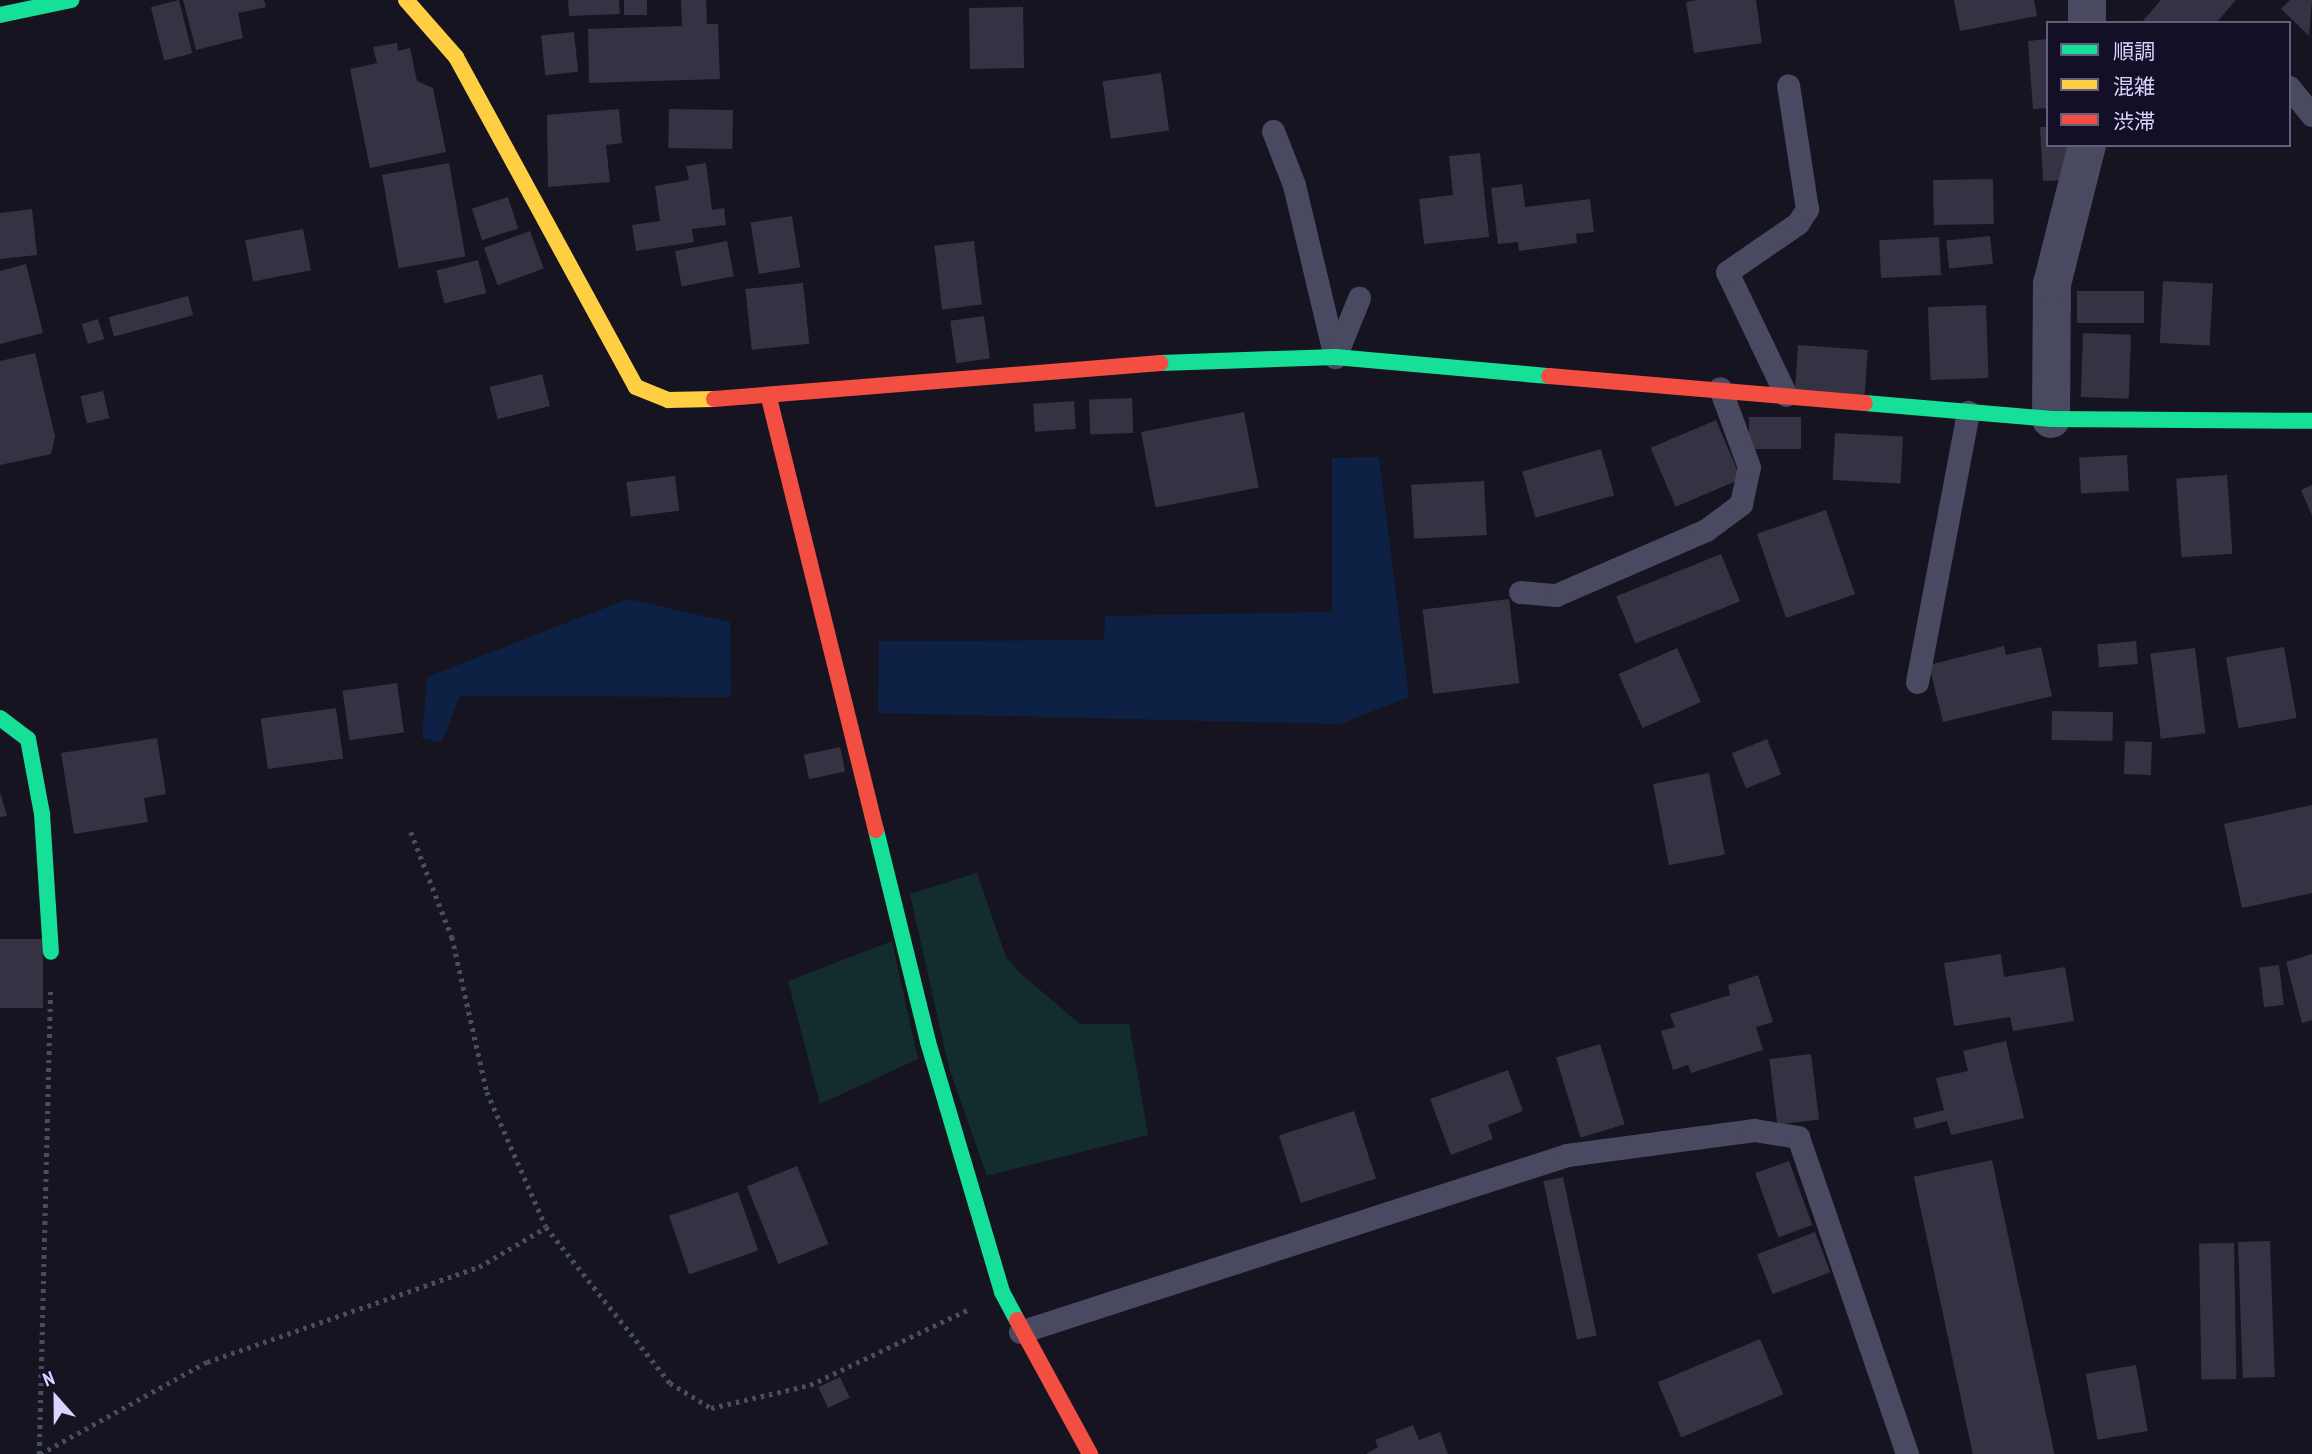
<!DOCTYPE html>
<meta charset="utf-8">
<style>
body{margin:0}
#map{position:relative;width:2312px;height:1454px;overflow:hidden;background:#161421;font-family:"PT Sans Narrow","Noto Sans JP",sans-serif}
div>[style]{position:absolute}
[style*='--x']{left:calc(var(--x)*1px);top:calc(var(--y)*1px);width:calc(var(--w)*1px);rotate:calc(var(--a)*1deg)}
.green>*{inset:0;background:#132c2d}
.water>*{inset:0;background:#0d2144}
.building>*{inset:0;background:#343243;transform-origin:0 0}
.path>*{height:4.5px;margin-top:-2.25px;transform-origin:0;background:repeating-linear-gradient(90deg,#44505f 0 3.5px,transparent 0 8.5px)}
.lane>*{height:23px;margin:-11.5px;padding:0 11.5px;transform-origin:11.5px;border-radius:11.5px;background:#4a4962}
.street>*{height:38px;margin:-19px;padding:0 19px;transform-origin:19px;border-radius:19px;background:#4a4962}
.fast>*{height:16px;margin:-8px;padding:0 8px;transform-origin:8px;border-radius:8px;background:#16e098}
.slow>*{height:16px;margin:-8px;padding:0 8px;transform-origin:8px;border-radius:8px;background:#ffcf43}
.jam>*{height:16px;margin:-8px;padding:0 8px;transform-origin:8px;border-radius:8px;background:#f24e42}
span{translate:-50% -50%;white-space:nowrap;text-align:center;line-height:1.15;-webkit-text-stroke:7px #130f26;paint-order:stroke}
.legend{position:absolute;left:2046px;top:21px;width:245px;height:126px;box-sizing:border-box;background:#130f26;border:2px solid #625e7d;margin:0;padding:9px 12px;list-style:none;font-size:21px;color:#d9d4ff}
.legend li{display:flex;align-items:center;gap:14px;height:35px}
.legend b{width:35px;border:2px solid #625e7d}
.north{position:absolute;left:21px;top:1363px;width:70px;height:70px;-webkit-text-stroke:5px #130f26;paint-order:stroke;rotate:339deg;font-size:19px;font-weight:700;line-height:28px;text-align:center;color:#d9d4ff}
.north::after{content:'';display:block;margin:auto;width:24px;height:32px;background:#d9d4ff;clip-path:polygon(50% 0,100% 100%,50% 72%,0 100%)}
</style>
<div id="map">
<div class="green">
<div style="clip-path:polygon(977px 873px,1006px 957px,1019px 972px,1080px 1024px,1129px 1024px,1148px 1135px,987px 1176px,949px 1068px,910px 894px)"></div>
<div style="clip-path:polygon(892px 941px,918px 1059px,820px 1104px,788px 981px)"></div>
</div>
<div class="water">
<div style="clip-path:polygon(1379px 457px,1409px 697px,1340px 724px,878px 713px,879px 641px,1104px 640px,1105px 616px,1332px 612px,1332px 458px)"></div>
<div style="clip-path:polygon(628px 599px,730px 622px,731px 697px,460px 696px,442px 742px,422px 738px,427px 677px)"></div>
</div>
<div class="building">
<div style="left:179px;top:0;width:55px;height:29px;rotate:76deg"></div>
<div style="clip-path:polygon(183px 0,264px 0,266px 7px,238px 13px,243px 38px,196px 50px)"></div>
<div style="clip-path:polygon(568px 0,619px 0,620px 14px,569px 16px)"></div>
<div style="left:624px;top:0;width:23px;height:15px"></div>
<div style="clip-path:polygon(681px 0,706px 0,707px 24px,718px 24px,720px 79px,589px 83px,588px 29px,682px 26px)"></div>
<div style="clip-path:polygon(1697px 0,1756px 0,1762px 43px,1694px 53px,1686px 2px)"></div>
<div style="clip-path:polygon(1954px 0,2034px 0,2037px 16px,1960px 31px)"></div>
<div style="clip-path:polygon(2161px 0,2236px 0,2216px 23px,2141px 23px)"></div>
<div style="clip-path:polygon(2290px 0,2312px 0,2309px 36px,2281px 9px)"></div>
<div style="left:1023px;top:7px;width:61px;height:54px;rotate:89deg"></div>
<div style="left:574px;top:32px;width:40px;height:33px;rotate:84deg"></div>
<div style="clip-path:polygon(2048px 39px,2048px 108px,2033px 109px,2028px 41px)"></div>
<div style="clip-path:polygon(397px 43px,398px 51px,410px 48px,417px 81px,433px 88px,446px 152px,370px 168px,350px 69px,377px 63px,373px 47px)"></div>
<div style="left:1161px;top:73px;width:58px;height:59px;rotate:82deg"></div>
<div style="clip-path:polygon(619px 109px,622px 143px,606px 145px,610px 182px,548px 187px,547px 115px)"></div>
<div style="left:669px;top:109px;width:64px;height:39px;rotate:1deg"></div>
<div style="clip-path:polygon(2040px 127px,2048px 127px,2048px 145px,2073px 145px,2074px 180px,2043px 181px)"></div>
<div style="clip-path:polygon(1480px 153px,1489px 237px,1424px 244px,1419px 199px,1453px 195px,1449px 156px)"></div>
<div style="left:449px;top:163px;width:95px;height:68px;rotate:80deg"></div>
<div style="clip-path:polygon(706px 163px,712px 210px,724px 208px,726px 225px,692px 229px,694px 242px,636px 251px,632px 225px,660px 221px,655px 186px,689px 180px,686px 166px)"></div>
<div style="left:1993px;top:179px;width:45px;height:60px;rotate:89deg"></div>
<div style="clip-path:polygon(1522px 184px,1525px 207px,1590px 199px,1594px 232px,1576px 234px,1577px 243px,1519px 251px,1518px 242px,1498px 244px,1491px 188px)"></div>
<div style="left:508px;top:197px;width:33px;height:38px;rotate:72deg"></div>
<div style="clip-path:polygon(32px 209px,37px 255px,0 259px,0 213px)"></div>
<div style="left:792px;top:216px;width:52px;height:42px;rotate:81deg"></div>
<div style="left:303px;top:229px;width:42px;height:59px;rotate:79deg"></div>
<div style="left:530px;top:231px;width:40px;height:49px;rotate:70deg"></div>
<div style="left:1990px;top:236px;width:28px;height:44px;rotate:84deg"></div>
<div style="left:1939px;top:237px;width:38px;height:60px;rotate:87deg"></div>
<div style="left:727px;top:241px;width:36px;height:53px;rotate:79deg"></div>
<div style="left:974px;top:241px;width:64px;height:40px;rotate:83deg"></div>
<div style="left:478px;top:260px;width:34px;height:43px;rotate:76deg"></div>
<div style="clip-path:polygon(26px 264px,43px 333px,0 344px,0 271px)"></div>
<div style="left:2163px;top:281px;width:50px;height:62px;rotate:3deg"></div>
<div style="left:803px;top:283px;width:61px;height:58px;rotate:84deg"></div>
<div style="left:2077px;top:291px;width:67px;height:32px"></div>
<div style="left:188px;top:296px;width:20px;height:82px;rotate:75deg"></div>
<div style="left:1986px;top:305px;width:73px;height:58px;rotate:88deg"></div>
<div style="left:984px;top:316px;width:43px;height:34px;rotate:82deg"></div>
<div style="left:98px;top:319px;width:21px;height:17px;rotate:73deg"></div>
<div style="left:2083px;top:333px;width:48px;height:64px;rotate:2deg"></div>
<div style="left:1798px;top:345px;width:70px;height:46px;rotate:4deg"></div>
<div style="clip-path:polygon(35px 353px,55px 436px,51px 454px,0 465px,0 361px)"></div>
<div style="left:542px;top:374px;width:33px;height:54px;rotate:76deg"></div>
<div style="left:103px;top:391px;width:28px;height:23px;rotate:77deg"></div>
<div style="left:1132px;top:398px;width:35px;height:43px;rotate:88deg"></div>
<div style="left:1074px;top:401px;width:28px;height:41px;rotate:86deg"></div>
<div style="left:1244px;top:412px;width:77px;height:105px;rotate:79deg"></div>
<div style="left:1801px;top:417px;width:32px;height:52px;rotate:90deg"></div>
<div style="left:1716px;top:420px;width:64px;height:71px;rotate:67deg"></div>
<div style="left:1835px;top:433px;width:68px;height:47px;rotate:3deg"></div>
<div style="left:1601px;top:449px;width:48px;height:82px;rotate:74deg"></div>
<div style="left:2127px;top:455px;width:36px;height:48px;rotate:87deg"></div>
<div style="left:2227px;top:475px;width:79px;height:51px;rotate:86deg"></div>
<div style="left:675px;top:476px;width:35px;height:49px;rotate:83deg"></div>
<div style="left:1484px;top:481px;width:54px;height:73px;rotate:87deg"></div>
<div style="clip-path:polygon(2312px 485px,2312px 516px,2301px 490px)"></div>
<div style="left:1826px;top:510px;width:89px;height:73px;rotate:71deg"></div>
<div style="left:1721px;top:554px;width:51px;height:113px;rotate:68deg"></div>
<div style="left:1509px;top:599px;width:85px;height:87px;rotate:83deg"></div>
<div style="left:2136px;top:641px;width:23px;height:39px;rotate:85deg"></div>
<div style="clip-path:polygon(2004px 646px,2006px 655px,2041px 647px,2052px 696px,1943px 722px,1929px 665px)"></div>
<div style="left:2284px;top:647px;width:72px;height:59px;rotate:80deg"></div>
<div style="left:1677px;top:648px;width:59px;height:64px;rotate:66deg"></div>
<div style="left:2195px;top:648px;width:86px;height:45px;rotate:83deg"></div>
<div style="left:397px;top:683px;width:50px;height:55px;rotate:82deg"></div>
<div style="left:336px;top:708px;width:51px;height:76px;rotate:82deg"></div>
<div style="left:2052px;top:711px;width:61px;height:29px;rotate:1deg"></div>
<div style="clip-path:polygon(157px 738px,166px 794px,144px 798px,148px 822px,74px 834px,61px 753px)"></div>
<div style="left:1767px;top:739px;width:38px;height:38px;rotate:68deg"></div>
<div style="left:2125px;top:741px;width:27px;height:33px;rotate:2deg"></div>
<div style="left:840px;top:747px;width:25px;height:37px;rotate:78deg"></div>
<div style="left:1709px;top:773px;width:83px;height:57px;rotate:79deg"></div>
<div style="clip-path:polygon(0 792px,7px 816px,0 817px)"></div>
<div style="clip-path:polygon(2312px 805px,2312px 893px,2242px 908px,2224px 824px)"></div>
<div style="left:0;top:939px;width:43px;height:69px"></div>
<div style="clip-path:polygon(2001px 954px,2004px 977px,2065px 967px,2074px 1021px,2013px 1031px,2010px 1017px,1954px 1026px,1944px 963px)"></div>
<div style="clip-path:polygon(2312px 954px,2312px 1020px,2302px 1023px,2286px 962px)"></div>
<div style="left:2279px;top:965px;width:40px;height:20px;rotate:83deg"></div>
<div style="clip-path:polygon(1758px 975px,1773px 1022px,1756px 1027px,1763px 1050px,1691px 1073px,1688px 1065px,1673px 1070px,1661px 1031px,1675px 1027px,1670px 1014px,1730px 995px,1728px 985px)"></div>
<div style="clip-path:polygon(2006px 1041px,2024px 1118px,1951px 1135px,1947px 1121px,1916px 1129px,1913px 1118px,1944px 1110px,1936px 1078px,1968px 1071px,1963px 1051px)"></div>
<div style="left:1600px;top:1044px;width:84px;height:46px;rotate:73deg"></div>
<div style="left:1811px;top:1054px;width:66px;height:42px;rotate:83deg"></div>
<div style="clip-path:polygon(1508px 1070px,1523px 1111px,1488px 1125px,1493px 1139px,1451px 1155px,1430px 1099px)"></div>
<div style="left:1354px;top:1111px;width:71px;height:79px;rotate:72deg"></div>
<div style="left:1992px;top:1160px;width:301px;height:80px;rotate:78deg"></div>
<div style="left:1789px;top:1161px;width:68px;height:36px;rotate:70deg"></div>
<div style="left:797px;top:1166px;width:84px;height:54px;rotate:68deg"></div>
<div style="left:1563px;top:1177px;width:162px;height:20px;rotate:78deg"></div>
<div style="left:738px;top:1192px;width:62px;height:73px;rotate:71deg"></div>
<div style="left:1815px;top:1232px;width:43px;height:62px;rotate:69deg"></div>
<div style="left:2270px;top:1241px;width:136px;height:32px;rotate:88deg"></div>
<div style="left:2234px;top:1243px;width:136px;height:35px;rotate:89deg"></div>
<div style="left:1760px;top:1339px;width:60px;height:111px;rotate:67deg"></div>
<div style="left:2136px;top:1365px;width:67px;height:51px;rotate:80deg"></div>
<div style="left:840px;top:1377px;width:23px;height:24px;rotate:65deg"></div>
<div style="clip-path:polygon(1413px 1425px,1419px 1440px,1440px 1432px,1448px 1454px,1366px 1454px,1378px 1447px,1375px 1440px)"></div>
</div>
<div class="path">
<div style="--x:411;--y:832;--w:113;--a:68.7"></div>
<div style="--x:452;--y:937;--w:159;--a:77.3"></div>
<div style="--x:487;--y:1092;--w:147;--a:66.4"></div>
<div style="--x:546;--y:1227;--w:199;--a:51.5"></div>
<div style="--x:670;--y:1383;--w:48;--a:31.4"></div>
<div style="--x:711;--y:1408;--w:102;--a:-13.1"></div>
<div style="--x:810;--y:1385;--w:174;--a:-25.5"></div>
<div style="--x:39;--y:1454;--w:464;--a:-88.6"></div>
<div style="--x:40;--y:1454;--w:191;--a:-28.9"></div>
<div style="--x:207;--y:1362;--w:288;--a:-19.3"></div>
<div style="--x:479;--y:1267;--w:77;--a:-30.6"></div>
</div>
<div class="lane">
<div style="--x:2289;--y:87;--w:36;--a:51"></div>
<div style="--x:1273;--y:131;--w:58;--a:68.7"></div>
<div style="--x:1294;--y:185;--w:177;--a:76.6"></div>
<div style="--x:1335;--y:357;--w:64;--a:-67.9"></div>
<div style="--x:1786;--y:395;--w:136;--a:-115.6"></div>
<div style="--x:1727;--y:272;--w:86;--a:-34.6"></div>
<div style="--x:1798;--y:223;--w:17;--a:-57"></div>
<div style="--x:1807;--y:209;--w:125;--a:-98.7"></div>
<div style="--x:1520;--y:592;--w:36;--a:5"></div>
<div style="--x:1556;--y:595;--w:163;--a:-23.4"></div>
<div style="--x:1706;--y:530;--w:44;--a:-36.6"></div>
<div style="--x:1741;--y:504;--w:38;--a:-78"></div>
<div style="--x:1749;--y:467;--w:84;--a:-110.2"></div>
<div style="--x:1917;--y:682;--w:275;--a:-79.3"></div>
<div style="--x:1020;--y:1332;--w:575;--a:-17.93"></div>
<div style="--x:1567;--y:1155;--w:189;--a:-7.6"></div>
<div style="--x:1754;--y:1130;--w:45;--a:9"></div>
<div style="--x:1798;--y:1137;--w:335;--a:71"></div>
</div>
<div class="street">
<div style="--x:2087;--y:0;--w:23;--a:90"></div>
<div style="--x:2051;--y:419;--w:135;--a:-89.6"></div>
<div style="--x:2052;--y:284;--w:143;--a:-75.9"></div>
</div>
<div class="fast">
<div style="--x:0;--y:15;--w:73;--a:-11.9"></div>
<div style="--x:1161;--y:363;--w:174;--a:-2"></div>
<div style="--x:1335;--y:357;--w:215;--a:5.1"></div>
<div style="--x:1865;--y:403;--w:187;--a:4.9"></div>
<div style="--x:2051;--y:419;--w:261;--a:0.4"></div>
<div style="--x:0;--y:718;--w:35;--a:37"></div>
<div style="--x:28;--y:739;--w:76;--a:79.4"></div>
<div style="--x:42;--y:814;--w:138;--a:86.3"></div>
<div style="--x:876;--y:830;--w:218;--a:76.2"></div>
<div style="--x:928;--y:1042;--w:261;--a:73.5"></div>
<div style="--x:1002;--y:1292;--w:32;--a:62"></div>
</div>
<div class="slow">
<div style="--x:406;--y:0;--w:76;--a:48.7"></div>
<div style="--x:456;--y:57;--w:376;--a:61.4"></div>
<div style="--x:636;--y:387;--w:35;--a:22"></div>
<div style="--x:668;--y:400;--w:46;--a:-1.2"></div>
</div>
<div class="jam">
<div style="--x:1549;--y:376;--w:317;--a:4.9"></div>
<div style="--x:769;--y:398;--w:445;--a:76.1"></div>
<div style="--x:714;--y:399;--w:448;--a:-4.6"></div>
<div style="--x:1017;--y:1320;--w:153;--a:61.4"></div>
</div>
<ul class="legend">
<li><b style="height:9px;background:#16e098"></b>順調</li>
<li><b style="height:9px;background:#ffcf43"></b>混雑</li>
<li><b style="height:9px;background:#f24e42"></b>渋滞</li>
</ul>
<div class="north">N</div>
</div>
